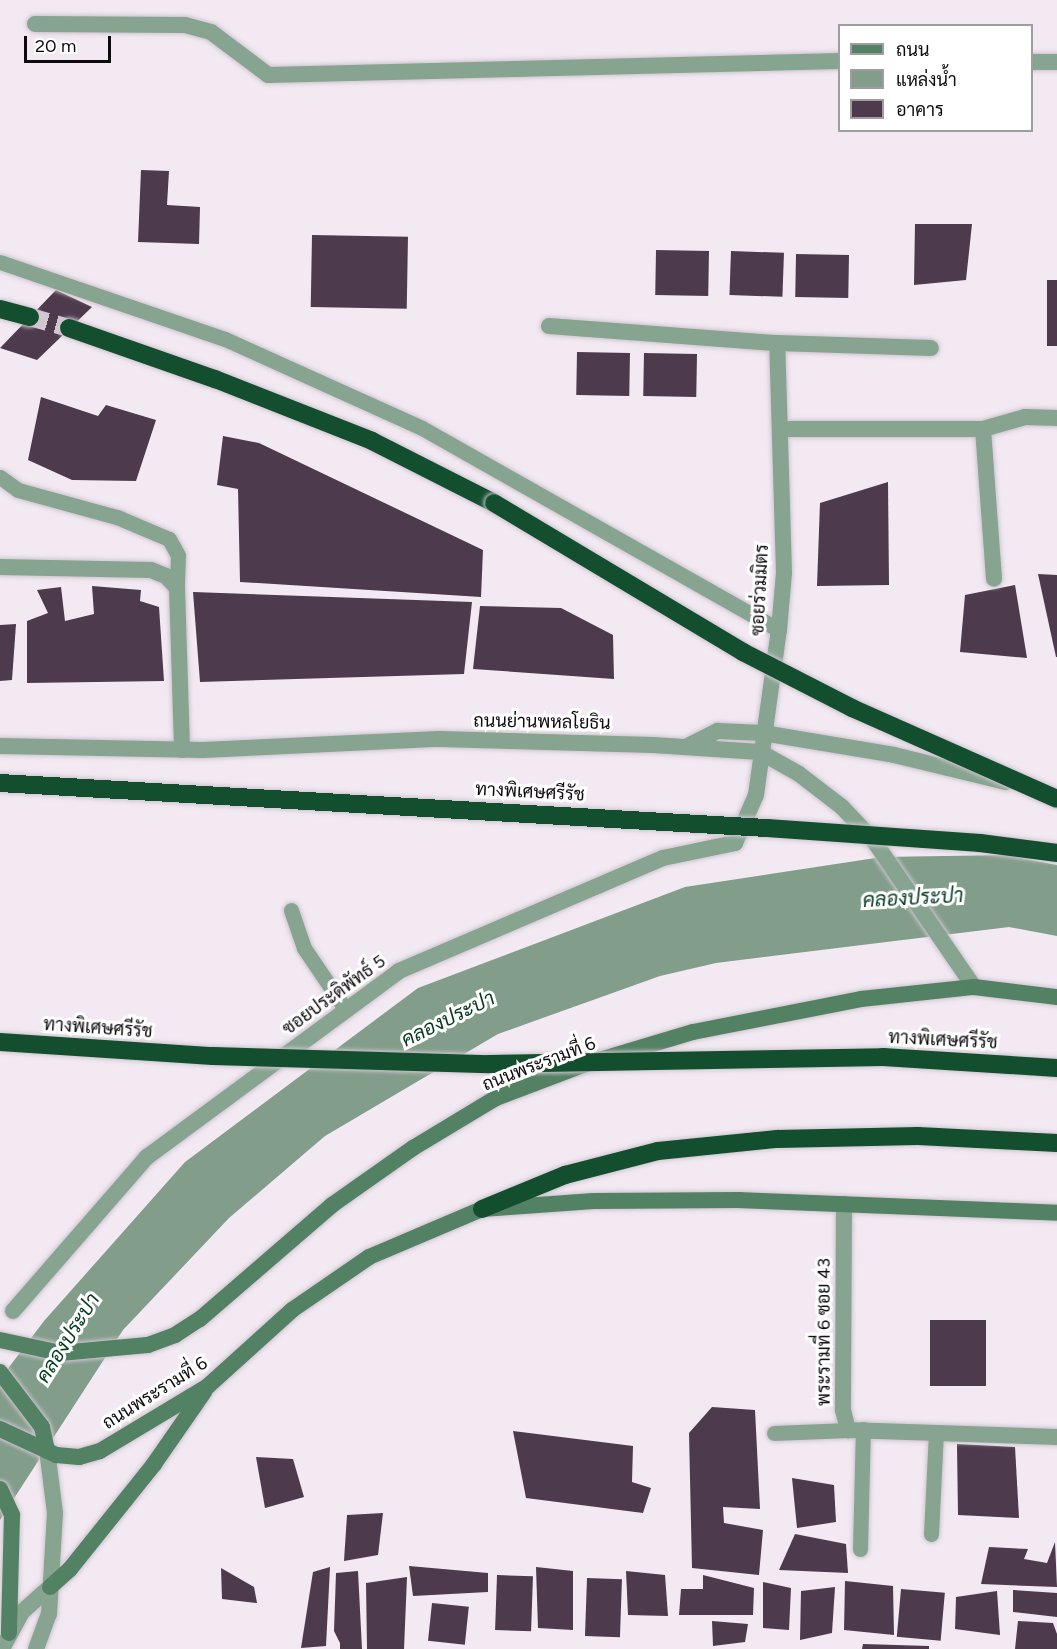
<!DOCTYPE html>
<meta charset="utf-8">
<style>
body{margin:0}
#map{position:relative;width:1057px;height:1649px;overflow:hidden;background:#f3e9f3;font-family:Figtree,Sarabun,sans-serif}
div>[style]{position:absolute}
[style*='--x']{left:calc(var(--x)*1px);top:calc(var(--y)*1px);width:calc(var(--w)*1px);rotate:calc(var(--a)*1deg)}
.water>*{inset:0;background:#829d8a}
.building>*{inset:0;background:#4d3a4d;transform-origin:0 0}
.motorway-tunnel>*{height:18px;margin-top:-9px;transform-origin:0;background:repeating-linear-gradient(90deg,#d1c8d1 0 18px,transparent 0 27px)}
.roads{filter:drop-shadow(0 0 2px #cec5ce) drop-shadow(0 0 2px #cec5ce)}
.service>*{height:15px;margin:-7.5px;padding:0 7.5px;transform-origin:7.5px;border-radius:7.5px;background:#86a490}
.minor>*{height:16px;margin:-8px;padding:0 8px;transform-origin:8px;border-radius:8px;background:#86a490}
.tertiary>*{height:16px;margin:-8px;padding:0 8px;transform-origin:8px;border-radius:8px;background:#86a490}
.secondary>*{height:16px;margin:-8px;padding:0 8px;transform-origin:8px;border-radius:8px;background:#528163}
.motorway>*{height:18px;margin:-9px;padding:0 9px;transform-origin:9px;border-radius:9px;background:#134f2f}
.bridges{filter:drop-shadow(0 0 2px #cec5ce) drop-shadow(0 0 2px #cec5ce)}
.motorway-bridge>*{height:18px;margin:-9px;padding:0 9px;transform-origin:9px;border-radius:9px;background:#134f2f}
span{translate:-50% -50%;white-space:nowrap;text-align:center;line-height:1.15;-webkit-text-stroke:6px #fff;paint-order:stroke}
.street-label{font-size:18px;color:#0e0b0e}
.water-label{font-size:20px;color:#063a20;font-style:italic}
.legend{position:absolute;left:838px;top:24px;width:195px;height:108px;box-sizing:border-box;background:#fff;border:2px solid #9f9d9f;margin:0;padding:8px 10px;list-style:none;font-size:18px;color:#0e0b0e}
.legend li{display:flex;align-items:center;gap:12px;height:30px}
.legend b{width:30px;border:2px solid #9f9d9f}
.scale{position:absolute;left:24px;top:36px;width:87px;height:27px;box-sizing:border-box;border:3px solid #0e0b0e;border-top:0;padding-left:8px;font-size:18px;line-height:21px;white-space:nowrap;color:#0e0b0e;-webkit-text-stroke:4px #fff;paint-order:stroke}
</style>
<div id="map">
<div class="water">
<div style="clip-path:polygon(1006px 855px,1057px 865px,1057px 936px,1009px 927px,716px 963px,660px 976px,498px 1034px,325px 1136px,229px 1218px,123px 1330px,0 1520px,0 1379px,44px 1321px,185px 1162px,418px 988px,685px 887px,882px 857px)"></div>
</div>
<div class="building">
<div style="clip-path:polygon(141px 170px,169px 171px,167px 205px,200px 207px,199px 244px,138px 242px)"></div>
<div style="clip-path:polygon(915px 224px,972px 224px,966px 280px,914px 285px)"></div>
<div style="left:312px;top:235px;width:96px;height:72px;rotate:1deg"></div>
<div style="left:656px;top:250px;width:53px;height:45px;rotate:1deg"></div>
<div style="left:731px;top:251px;width:53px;height:44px;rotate:2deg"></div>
<div style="left:796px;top:254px;width:53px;height:43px;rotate:1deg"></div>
<div style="left:1057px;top:280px;width:66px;height:10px;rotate:90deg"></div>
<div style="clip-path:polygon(56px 290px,92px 307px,37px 360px,0 348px)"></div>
<div style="left:577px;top:352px;width:53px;height:43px;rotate:1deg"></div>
<div style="left:644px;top:353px;width:53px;height:43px;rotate:1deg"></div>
<div style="clip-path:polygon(41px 397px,98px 416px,106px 405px,156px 420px,136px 481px,72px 480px,28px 460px)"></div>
<div style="clip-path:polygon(223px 436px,259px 443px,483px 550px,481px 597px,240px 582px,238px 489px,217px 485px)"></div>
<div style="clip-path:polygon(888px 482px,889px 585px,817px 586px,820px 503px)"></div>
<div style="clip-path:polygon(1038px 574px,1057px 575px,1057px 657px,1056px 657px)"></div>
<div style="clip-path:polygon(1015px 585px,1027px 658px,960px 652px,965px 595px)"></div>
<div style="clip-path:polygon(92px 586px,141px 590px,140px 601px,159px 607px,164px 681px,27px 683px,27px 621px,48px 613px,37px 590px,61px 587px,65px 621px,94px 614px)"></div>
<div style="clip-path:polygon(193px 592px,472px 602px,464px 674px,200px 682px)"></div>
<div style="clip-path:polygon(480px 606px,561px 608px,613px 635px,614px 679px,473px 669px)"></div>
<div style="clip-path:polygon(16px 624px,12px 680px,0 681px,0 625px)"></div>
<div style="left:930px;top:1320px;width:56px;height:66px"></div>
<div style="clip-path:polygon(712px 1407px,755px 1410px,760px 1509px,723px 1507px,724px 1523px,763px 1530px,759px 1575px,692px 1568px,689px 1433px)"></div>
<div style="clip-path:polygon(513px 1431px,633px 1446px,632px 1482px,651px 1488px,643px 1513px,526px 1498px)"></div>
<div style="clip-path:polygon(957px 1444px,1015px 1447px,1019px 1518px,958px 1515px)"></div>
<div style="clip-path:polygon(256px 1457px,293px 1459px,304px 1497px,265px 1508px)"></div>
<div style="clip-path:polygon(792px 1478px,834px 1485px,836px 1522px,797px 1528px)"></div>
<div style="clip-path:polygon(383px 1513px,378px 1555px,344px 1561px,347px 1515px)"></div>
<div style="clip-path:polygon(795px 1534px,846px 1544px,848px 1573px,779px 1570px)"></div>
<div style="clip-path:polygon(1055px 1542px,1057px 1587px,981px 1584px,989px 1547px,1028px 1549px,1024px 1559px,1047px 1563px)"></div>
<div style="clip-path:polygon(409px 1566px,488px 1573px,488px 1592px,413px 1596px)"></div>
<div style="clip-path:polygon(330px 1567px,326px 1646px,301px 1648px,313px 1572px)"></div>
<div style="clip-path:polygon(536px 1567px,573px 1571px,573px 1630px,538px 1628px)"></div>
<div style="clip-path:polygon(221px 1568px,254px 1587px,257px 1603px,222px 1599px)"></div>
<div style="clip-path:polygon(358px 1571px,362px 1649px,340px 1649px,340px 1643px,334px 1631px,336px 1573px)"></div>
<div style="clip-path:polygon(626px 1571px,665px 1575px,668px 1616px,628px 1615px)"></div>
<div style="left:497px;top:1575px;width:36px;height:55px;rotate:2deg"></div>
<div style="clip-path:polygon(703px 1575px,754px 1588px,753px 1615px,679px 1615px,681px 1589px,703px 1589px)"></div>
<div style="clip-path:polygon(407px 1577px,404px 1649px,367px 1649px,366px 1583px)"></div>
<div style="left:587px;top:1578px;width:35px;height:58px;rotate:2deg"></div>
<div style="clip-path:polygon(845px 1581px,893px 1586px,894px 1635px,844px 1630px)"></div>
<div style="clip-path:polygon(763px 1582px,791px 1588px,789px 1630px,763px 1628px)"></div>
<div style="clip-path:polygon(835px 1587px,832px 1633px,800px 1640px,801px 1591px)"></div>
<div style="left:901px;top:1589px;width:44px;height:48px;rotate:5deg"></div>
<div style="clip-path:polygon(1013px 1590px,1057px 1593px,1057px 1617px,1013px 1612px)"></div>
<div style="clip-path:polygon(997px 1591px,1000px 1635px,955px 1629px,956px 1597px)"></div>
<div style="left:432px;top:1603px;width:37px;height:38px;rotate:6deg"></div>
<div style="clip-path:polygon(712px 1621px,748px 1624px,745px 1642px,713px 1646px)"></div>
<div style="clip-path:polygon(1018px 1621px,1053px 1623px,1057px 1634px,1057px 1649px,1015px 1649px)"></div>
<div style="clip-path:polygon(863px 1644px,929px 1646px,929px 1649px,862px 1649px)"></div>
</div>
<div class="motorway-tunnel">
<div style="--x:30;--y:317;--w:41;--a:15.8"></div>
</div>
<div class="roads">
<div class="service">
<div style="--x:0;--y:262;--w:238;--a:18.9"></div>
<div style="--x:225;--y:339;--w:216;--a:24.3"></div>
<div style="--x:422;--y:428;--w:410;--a:29.5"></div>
<div style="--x:0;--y:477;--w:22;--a:36"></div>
<div style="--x:18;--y:490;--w:103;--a:15.3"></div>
<div style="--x:117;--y:517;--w:56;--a:22.9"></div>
<div style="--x:169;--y:539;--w:18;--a:61"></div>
<div style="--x:178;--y:555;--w:33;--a:92"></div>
<div style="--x:291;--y:910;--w:40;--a:71.1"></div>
<div style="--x:304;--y:948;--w:75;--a:55.9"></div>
<div style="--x:774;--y:1433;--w:74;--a:-2.3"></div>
<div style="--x:931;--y:1534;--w:102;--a:-87.2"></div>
<div style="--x:860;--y:1549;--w:120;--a:-88.6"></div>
</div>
<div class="minor">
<div style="--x:35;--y:24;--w:150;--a:0.4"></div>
<div style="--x:185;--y:25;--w:27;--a:15"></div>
<div style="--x:211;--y:32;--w:71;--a:37"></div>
<div style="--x:268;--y:75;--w:572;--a:-1.4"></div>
<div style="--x:1032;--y:62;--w:25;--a:0"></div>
<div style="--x:549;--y:326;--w:229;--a:4.3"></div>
<div style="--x:777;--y:343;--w:154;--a:1.9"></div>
<div style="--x:780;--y:429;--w:203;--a:0"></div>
<div style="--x:983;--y:429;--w:44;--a:-15.9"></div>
<div style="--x:1025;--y:417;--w:32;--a:2"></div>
<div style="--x:983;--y:429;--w:150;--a:85.8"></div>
<div style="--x:0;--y:567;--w:151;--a:1.1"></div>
<div style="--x:151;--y:570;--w:16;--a:22"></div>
<div style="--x:166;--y:576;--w:16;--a:47"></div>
<div style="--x:177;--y:588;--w:162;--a:88.2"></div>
<div style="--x:686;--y:747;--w:36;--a:-27"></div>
<div style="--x:718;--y:731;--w:45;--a:2.5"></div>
<div style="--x:763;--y:733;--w:133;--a:9.5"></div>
<div style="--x:894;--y:755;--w:115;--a:13.6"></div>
<div style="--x:844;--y:1204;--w:206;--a:90.3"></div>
<div style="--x:843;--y:1410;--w:21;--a:76"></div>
<div style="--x:848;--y:1430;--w:209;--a:1.9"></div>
<div style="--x:13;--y:1311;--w:204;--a:-49"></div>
<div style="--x:147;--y:1157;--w:313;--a:-36.4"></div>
<div style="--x:399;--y:971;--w:287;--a:-23.2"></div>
<div style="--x:663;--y:858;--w:74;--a:-11.8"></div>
<div style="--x:735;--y:843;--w:52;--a:-66.4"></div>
<div style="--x:756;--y:795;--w:167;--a:-82.1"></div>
<div style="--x:779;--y:630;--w:57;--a:-85"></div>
<div style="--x:784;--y:573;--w:230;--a:-91.7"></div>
</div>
<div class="tertiary">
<div style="--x:0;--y:746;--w:203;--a:1.1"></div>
<div style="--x:203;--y:750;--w:236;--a:-2.7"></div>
<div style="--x:439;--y:739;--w:214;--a:1.6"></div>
<div style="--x:653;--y:745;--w:107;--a:3.7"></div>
<div style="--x:760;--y:752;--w:45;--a:29.4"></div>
<div style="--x:799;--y:774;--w:54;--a:37.5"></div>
<div style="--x:842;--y:807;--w:47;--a:46.7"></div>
<div style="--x:874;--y:841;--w:177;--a:55.6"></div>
<div style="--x:2;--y:1649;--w:42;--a:-61.6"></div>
<div style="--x:22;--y:1612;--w:38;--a:-42"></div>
<div style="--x:36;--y:1649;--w:37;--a:-70"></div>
<div style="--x:49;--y:1614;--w:101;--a:-86.6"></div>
<div style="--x:55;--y:1513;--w:64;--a:-97.2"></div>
</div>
<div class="secondary">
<div style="--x:0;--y:1340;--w:61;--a:12.2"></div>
<div style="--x:60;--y:1353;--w:88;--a:-5.2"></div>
<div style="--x:148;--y:1345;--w:29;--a:-20"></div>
<div style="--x:175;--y:1335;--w:30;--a:-33"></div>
<div style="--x:200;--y:1319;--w:174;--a:-40.8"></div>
<div style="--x:332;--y:1205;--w:99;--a:-35.1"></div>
<div style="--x:413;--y:1148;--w:97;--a:-31.1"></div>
<div style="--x:496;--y:1098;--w:93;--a:-20.8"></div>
<div style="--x:583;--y:1065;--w:115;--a:-16.7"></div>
<div style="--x:693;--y:1032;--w:171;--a:-11.1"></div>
<div style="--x:861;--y:999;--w:114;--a:-6.1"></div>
<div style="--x:974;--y:987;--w:84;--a:6.9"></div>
<div style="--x:0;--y:1372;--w:69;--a:52.6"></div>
<div style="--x:42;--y:1427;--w:24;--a:78"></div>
<div style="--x:0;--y:1429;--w:62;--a:24.9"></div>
<div style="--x:56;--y:1455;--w:23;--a:5"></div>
<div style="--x:79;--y:1457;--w:22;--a:-16"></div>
<div style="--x:100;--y:1451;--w:126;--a:-31"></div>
<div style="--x:208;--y:1386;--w:113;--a:-42.1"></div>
<div style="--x:292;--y:1310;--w:93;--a:-34.5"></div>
<div style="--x:369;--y:1257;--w:123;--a:-23"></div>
<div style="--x:482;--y:1209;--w:112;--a:-4.1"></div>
<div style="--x:594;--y:1201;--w:145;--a:-0.4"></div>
<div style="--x:739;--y:1200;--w:318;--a:2.3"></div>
<div style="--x:0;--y:1489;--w:29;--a:65"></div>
<div style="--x:12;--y:1515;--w:118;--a:91.5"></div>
<div style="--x:50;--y:1587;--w:27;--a:-42"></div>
<div style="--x:70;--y:1569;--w:134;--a:-51.3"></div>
<div style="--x:154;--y:1464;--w:88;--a:-55.2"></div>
</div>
<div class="motorway">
<div style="--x:0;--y:309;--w:31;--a:15"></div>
<div style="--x:69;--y:328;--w:155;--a:19.3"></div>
<div style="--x:215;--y:379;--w:169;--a:21.5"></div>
<div style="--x:372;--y:441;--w:137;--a:26.9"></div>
<div style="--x:482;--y:1209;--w:90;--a:-22.3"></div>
<div style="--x:565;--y:1175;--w:96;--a:-14.5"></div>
<div style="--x:658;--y:1151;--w:120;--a:-5.8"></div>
<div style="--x:777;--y:1139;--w:141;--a:-1.2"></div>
<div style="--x:918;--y:1136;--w:139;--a:2.9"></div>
</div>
</div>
<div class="bridges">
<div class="motorway-bridge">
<div style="--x:494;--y:503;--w:290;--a:30.9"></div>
<div style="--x:743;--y:652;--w:123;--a:27.2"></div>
<div style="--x:852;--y:708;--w:224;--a:23.9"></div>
<div style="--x:0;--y:783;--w:768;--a:3.36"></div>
<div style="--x:767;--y:828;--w:214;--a:4"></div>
<div style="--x:980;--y:843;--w:78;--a:7.4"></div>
<div style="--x:0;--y:1042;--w:213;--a:3.8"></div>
<div style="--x:213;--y:1056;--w:276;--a:1.7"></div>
<div style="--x:489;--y:1064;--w:394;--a:-1"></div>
<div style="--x:883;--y:1057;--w:174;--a:3.6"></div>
</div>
</div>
<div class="street-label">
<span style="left:760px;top:590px;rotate:-87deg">ซอยร่วมมิตร</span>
<span style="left:542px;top:722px;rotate:1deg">ถนนย่านพหลโยธิน</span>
<span style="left:530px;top:792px;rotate:3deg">ทางพิเศษศรีรัช</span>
<span style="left:334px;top:995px;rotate:-36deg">ซอยประดิพัทธ์ 5</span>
<span style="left:98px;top:1028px;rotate:4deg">ทางพิเศษศรีรัช</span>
<span style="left:943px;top:1040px;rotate:3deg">ทางพิเศษศรีรัช</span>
<span style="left:539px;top:1064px;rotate:-21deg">ถนนพระรามที่ 6</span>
<span style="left:824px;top:1332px;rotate:-90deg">พระรามที่ 6 ซอย 43</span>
<span style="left:155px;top:1393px;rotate:-32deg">ถนนพระรามที่ 6</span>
</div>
<div class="water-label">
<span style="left:913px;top:898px;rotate:-3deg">คลองประปา</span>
<span style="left:448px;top:1019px;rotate:-26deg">คลองประปา</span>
<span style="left:68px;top:1338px;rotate:-58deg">คลองประปา</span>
</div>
<ul class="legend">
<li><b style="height:8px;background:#528163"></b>ถนน</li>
<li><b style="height:16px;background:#829d8a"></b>แหล่งน้ำ</li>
<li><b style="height:16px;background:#4d3a4d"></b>อาคาร</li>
</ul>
<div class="scale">20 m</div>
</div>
